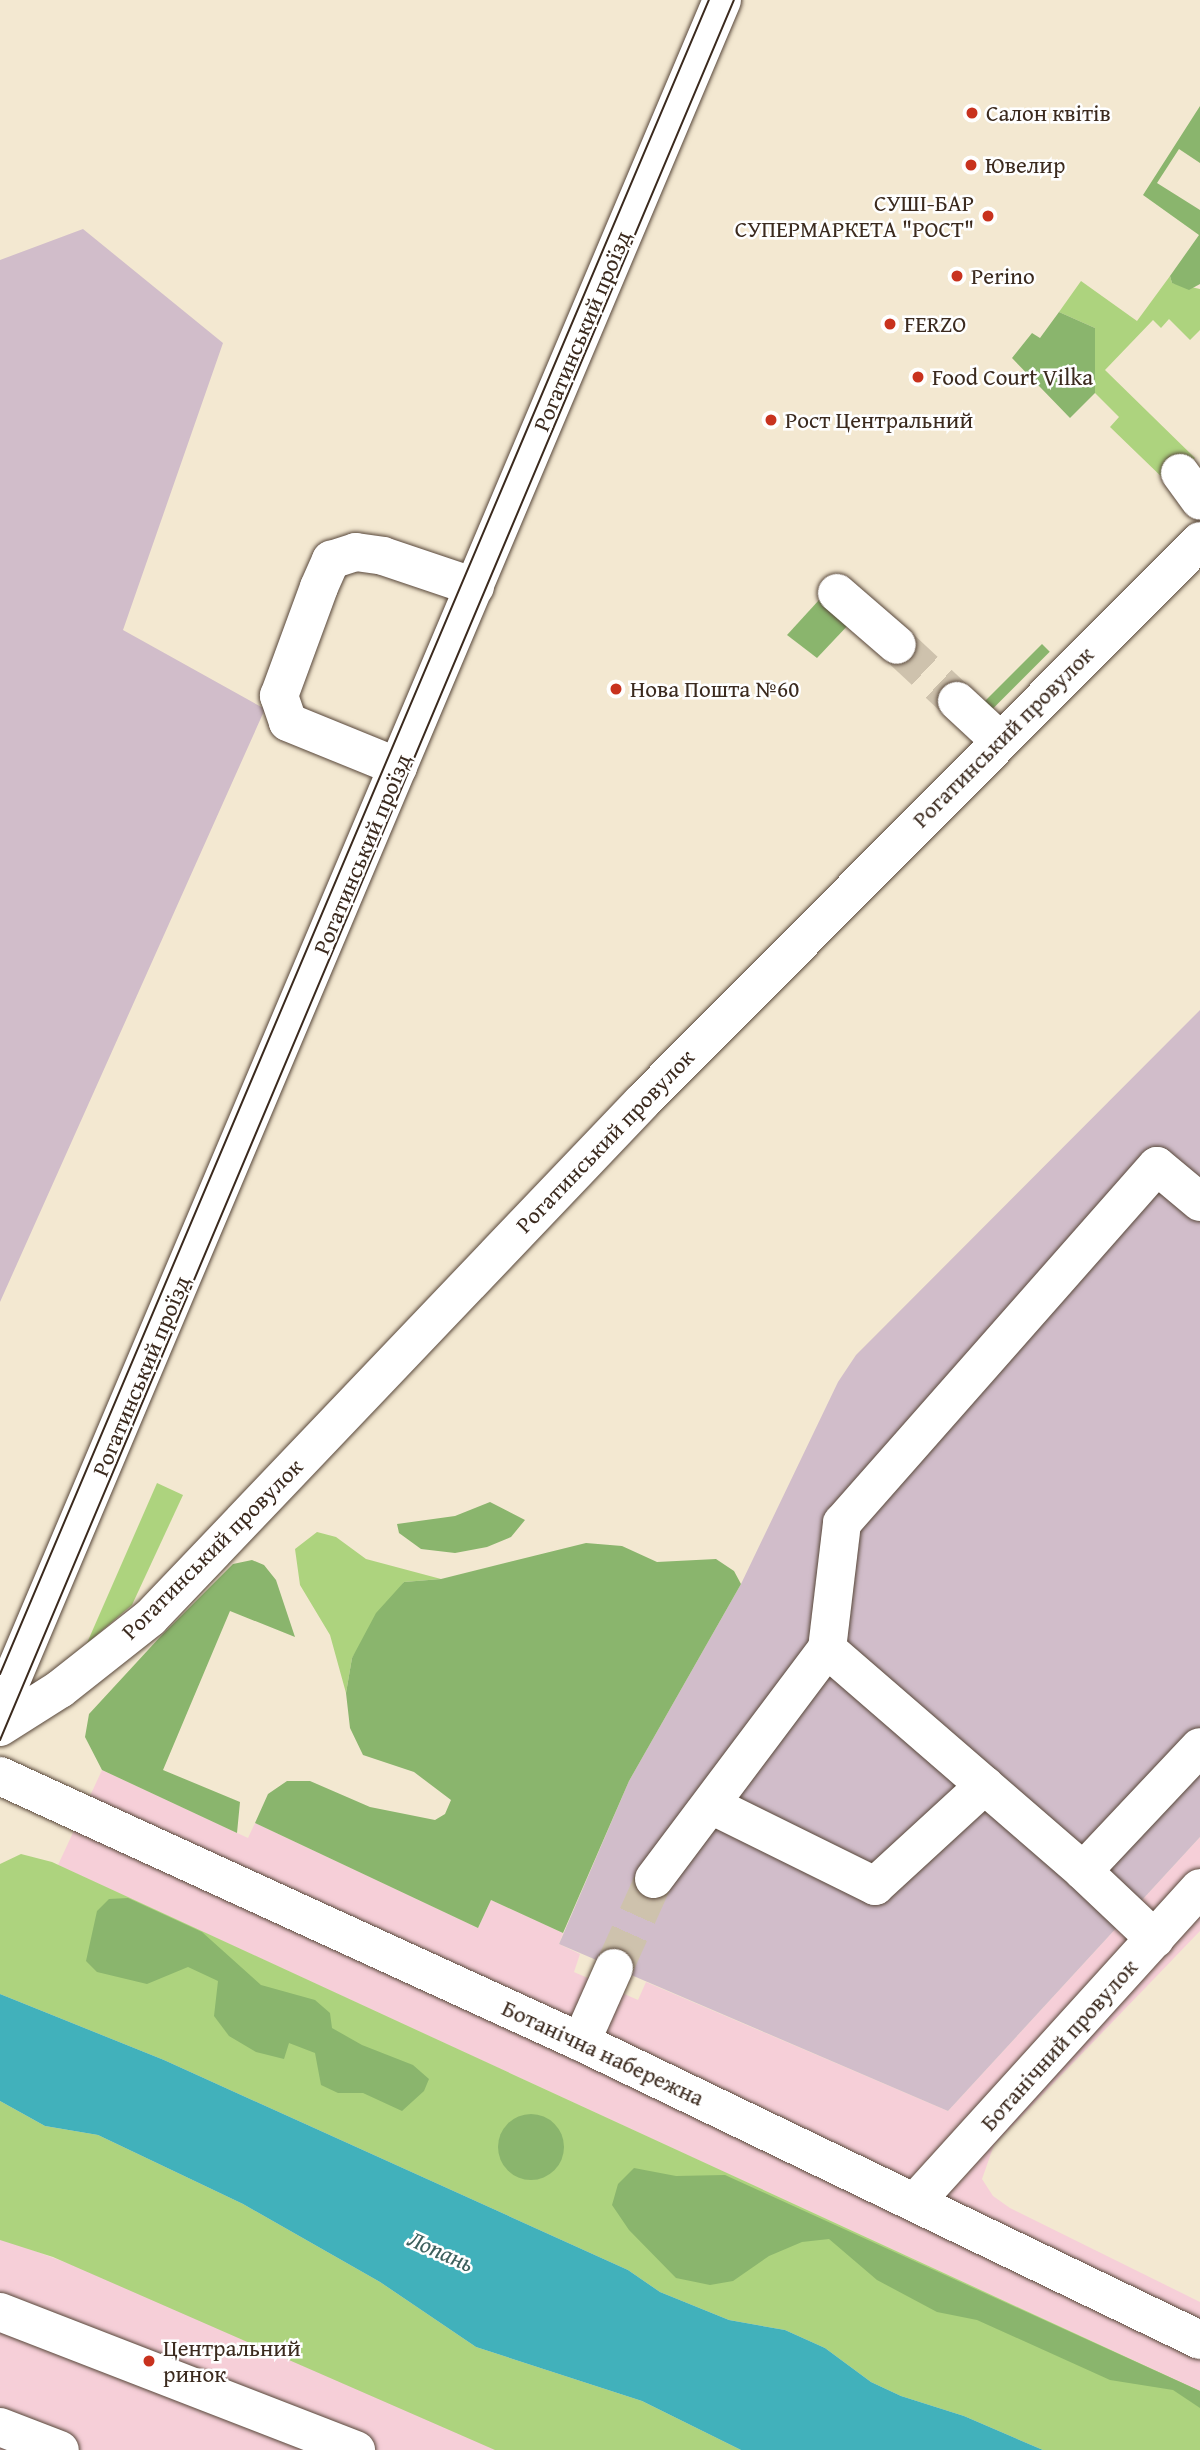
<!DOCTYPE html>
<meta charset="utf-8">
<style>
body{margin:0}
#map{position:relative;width:1200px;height:2450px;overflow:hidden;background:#f3e8d1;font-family:"Gentium Book Plus",serif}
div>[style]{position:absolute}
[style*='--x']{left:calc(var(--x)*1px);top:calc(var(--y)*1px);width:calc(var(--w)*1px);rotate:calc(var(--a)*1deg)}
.built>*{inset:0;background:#f6cfd8}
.industrial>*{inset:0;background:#d1bdca}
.green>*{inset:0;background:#add37e}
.forest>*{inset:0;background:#8ab56d;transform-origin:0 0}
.round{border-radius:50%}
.water>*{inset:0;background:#41b1bb}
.minor-tunnel>*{height:38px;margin-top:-19px;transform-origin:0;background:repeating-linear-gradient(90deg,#cec2ad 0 38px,transparent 0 57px)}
.roads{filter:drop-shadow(0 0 2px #574639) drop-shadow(0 0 2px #574639)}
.minor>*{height:38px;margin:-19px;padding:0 19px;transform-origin:19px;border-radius:19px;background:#fff}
.tram>*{height:2px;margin:-1px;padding:0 1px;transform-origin:1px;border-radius:1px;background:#3b2a1e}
.dots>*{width:19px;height:19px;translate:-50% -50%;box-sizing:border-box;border:4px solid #fff;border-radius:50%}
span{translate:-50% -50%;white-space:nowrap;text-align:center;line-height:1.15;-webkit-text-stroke:5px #fff;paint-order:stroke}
.poi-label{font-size:23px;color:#3b2a1e}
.left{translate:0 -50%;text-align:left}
.right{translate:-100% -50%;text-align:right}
.street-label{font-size:23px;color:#3b2a1e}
.water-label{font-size:24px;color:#3d605d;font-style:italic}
</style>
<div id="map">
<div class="built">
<div style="clip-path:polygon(102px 1770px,248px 1838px,255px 1823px,478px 1928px,491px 1900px,563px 1933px,559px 1944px,580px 1954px,574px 1972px,638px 2000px,646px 1982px,948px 2111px,1200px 1837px,1200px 1931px,994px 2145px,982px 2179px,993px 2196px,1010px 2208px,1200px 2302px,1200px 2391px,58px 1865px)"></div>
<div style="clip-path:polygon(0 2238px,110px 2279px,502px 2450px,0 2450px)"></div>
</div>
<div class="industrial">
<div style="clip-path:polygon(83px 229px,223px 343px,123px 630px,265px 709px,0 1302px,0 260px)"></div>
<div style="clip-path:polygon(1200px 1010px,1200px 1837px,948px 2111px,559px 1944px,629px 1781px,741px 1584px,838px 1382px,856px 1355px)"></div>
</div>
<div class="green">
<div style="clip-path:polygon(1170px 276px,1172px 283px,1200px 289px,1200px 330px,1190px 340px,1169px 319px,1161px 328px,1153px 320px,1105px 370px,1195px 458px,1169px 484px,1110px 427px,1119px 417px,1095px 393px,1095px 328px,1059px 312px,1081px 281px,1137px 321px)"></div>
<div style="clip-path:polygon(157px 1483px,183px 1495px,132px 1605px,87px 1643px)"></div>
<div style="clip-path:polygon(317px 1532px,336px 1537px,366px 1559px,441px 1579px,404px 1582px,352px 1658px,346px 1693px,330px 1635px,300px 1585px,295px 1549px)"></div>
<div style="clip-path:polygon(21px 1854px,52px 1862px,1200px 2391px,1200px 2450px,1043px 2450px,964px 2416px,901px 2396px,871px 2382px,825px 2348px,785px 2330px,729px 2320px,660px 2292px,628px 2270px,164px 2060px,0 1994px,0 1864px)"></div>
<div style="clip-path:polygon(0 2101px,45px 2126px,98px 2135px,243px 2204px,380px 2282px,476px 2347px,642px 2401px,741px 2450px,495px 2450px,53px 2257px,0 2240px)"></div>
</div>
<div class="forest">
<div style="clip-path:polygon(1200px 106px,1200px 163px,1179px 149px,1157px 183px,1200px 210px,1200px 284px,1189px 290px,1172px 283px,1170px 276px,1199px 235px,1143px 195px)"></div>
<div style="clip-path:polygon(1059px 312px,1095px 328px,1095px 393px,1070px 418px,1012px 358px,1032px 333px,1040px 338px)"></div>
<div style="clip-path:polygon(819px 600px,827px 601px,851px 622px,817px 658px,787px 635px)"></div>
<div style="left:1042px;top:644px;width:11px;height:93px;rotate:45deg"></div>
<div style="clip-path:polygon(490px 1502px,525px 1520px,511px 1537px,487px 1547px,455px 1553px,421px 1549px,399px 1533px,397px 1524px,455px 1516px)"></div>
<div style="clip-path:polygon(586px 1543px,622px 1546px,657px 1562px,716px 1559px,734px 1571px,741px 1584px,629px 1781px,563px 1933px,491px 1900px,478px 1928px,255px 1823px,268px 1794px,287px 1781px,310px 1781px,370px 1807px,435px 1820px,445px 1814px,451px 1800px,414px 1772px,363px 1755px,350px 1728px,346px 1693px,352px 1658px,376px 1613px,404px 1582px,441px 1579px)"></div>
<div style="clip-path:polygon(252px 1560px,264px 1565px,276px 1580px,295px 1637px,230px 1611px,163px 1770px,240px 1802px,237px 1833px,102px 1770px,85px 1737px,89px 1714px,160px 1637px,233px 1564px)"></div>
<div style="clip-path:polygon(128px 1898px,202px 1932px,261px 1985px,315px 2000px,330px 2013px,332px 2028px,362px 2045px,413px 2065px,429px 2079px,424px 2091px,402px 2111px,363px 2093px,338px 2093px,321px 2085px,315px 2053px,289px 2043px,284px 2059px,256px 2052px,229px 2036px,214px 2016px,218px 1981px,188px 1967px,147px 1984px,97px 1972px,86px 1961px,97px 1911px,109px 1899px)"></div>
<div class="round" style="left:498px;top:2114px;width:66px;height:66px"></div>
<div style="clip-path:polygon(634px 2168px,676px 2176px,725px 2175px,1200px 2391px,1200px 2408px,1173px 2390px,1110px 2380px,977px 2320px,937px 2312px,877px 2280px,829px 2239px,802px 2242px,769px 2256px,733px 2281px,710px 2285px,676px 2278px,629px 2230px,612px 2205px,618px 2184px)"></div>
</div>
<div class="water">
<div style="clip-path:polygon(0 1994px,164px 2060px,628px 2270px,660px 2292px,729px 2320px,785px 2330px,825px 2348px,871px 2382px,901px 2396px,964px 2416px,1043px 2450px,741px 2450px,642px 2401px,476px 2347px,380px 2282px,243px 2204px,98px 2135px,45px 2126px,0 2101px)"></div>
</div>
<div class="minor-tunnel">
<div style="--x:897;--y:645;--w:82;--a:43"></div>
<div style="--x:614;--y:1968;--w:98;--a:-65.8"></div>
</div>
<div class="roads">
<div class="minor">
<div style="--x:1180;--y:473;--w:34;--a:54"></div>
<div style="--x:837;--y:593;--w:79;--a:40.9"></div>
<div style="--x:957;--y:701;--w:56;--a:42.8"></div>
<div style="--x:398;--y:767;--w:119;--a:-157.8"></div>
<div style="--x:288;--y:722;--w:28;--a:-109"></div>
<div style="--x:279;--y:696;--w:116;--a:-69.8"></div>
<div style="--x:319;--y:587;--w:30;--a:-66"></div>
<div style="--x:331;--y:560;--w:26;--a:-18"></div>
<div style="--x:356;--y:552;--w:27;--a:8"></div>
<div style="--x:383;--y:556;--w:97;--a:18.6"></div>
<div style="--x:827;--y:1649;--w:339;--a:40.9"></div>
<div style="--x:1083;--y:1871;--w:170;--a:-46.7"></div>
<div style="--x:0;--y:1707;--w:1853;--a:-67.07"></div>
<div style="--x:0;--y:1727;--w:71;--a:-32.3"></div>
<div style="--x:60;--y:1689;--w:115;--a:-38.3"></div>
<div style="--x:150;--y:1618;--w:713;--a:-46.36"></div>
<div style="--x:642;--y:1102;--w:791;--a:-45.15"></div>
<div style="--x:0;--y:1776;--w:639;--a:24.6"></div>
<div style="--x:581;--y:2042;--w:687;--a:25.71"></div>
<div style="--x:711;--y:1805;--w:183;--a:26.3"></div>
<div style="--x:875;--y:1886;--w:149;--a:-42.6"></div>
<div style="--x:1083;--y:1871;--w:99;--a:43.4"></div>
<div style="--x:654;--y:1879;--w:288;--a:-53.1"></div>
<div style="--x:827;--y:1649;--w:127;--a:-83.2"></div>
<div style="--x:842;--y:1523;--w:476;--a:-48.6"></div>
<div style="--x:1157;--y:1166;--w:56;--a:39.9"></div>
<div style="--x:581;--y:2042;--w:81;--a:-66"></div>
<div style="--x:917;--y:2200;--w:421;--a:-47.8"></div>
<div style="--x:0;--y:2312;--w:382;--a:21.2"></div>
<div style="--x:0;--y:2427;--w:64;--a:21"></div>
</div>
</div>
<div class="tram">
<div style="--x:0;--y:1674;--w:1818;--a:-67.05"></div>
<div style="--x:0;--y:1740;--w:1888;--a:-67.13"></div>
</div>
<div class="dots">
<div style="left:972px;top:113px;background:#c8321e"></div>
<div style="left:971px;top:165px;background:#c8321e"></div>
<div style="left:988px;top:216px;background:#c8321e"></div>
<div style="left:957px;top:276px;background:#c8321e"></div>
<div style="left:890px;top:324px;background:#c8321e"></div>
<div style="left:918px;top:377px;background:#c8321e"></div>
<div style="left:771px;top:420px;background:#c8321e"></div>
<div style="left:616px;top:689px;background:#c8321e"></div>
<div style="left:149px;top:2361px;background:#c8321e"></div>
</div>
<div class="poi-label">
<span class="left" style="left:986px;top:113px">Салон квітів</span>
<span class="left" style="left:985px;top:165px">Ювелир</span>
<span class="right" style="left:974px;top:216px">СУШІ-БАР<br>СУПЕРМАРКЕТА "РОСТ"</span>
<span class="left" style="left:971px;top:276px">Perino</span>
<span class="left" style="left:904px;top:324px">FERZO</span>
<span class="left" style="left:932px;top:377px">Food Court Vilka</span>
<span class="left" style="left:785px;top:420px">Рост Центральний</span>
<span class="left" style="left:630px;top:689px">Нова Пошта №60</span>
<span class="left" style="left:163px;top:2361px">Центральний<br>ринок</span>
</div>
<div class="street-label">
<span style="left:582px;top:331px;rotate:-67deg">Рогатинський проїзд</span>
<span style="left:1003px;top:737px;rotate:-45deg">Рогатинський провулок</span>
<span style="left:362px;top:854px;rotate:-67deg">Рогатинський проїзд</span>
<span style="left:605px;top:1141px;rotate:-46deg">Рогатинський провулок</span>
<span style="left:141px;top:1376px;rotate:-67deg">Рогатинський проїзд</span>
<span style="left:212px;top:1549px;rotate:-45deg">Рогатинський провулок</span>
<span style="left:1059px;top:2045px;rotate:-48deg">Ботанічний провулок</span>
<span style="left:603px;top:2053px;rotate:25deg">Ботанічна набережна</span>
</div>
<div class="water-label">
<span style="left:441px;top:2251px;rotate:24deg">Лопань</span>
</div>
</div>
